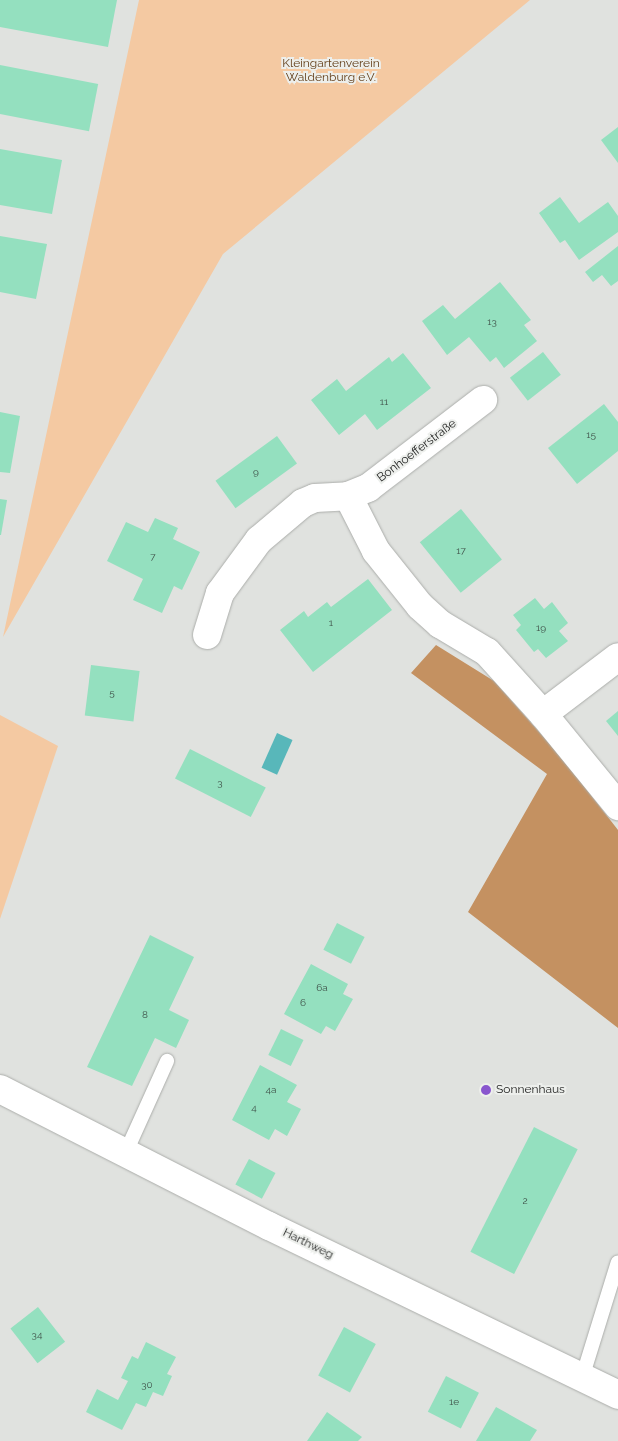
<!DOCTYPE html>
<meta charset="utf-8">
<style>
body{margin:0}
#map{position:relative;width:618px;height:1441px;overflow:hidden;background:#e0e2df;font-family:Raleway,sans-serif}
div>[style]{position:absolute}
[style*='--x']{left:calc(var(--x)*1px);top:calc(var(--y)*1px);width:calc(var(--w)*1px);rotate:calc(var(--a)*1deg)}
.green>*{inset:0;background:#f4c9a2}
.forest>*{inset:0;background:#c49161}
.water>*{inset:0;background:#58b7ba;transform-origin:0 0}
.building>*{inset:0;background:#94e0bf;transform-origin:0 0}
.roads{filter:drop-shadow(0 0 1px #abadaa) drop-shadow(0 0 1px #abadaa)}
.service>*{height:14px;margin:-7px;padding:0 7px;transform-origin:7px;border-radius:7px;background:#fff}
.minor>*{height:28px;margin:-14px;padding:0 14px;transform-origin:14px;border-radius:14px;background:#fff}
.dots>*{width:14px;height:14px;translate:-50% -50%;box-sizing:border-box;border:2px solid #edefec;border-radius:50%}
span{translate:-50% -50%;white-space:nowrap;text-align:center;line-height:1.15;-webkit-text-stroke:4px #edefec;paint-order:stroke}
.number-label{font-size:10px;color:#40544b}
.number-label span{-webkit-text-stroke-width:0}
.park-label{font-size:12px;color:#64401b}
.street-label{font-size:12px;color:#242524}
.poi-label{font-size:12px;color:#242524}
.left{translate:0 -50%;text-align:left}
</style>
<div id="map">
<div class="green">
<div style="clip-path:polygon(139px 0,530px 0,223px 254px,3px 637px)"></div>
<div style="clip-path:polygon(0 715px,58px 746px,0 919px)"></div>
</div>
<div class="forest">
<div style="clip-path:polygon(436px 645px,494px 681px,562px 758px,618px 830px,618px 1028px,468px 912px,547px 774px,411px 673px)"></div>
</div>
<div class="water">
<div style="left:277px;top:733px;width:17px;height:38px;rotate:24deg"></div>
</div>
<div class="building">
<div style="clip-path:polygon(0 0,117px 0,108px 47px,0 27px)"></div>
<div style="left:0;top:65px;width:100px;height:48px;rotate:11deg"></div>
<div style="clip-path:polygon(618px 127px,618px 163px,601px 140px)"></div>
<div style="clip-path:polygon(0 149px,62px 160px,52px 214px,0 205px)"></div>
<div style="clip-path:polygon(560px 197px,579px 223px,608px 202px,618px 216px,618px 232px,579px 260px,565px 240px,560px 243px,539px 213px)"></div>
<div style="clip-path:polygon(0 236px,47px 244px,36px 299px,0 292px)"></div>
<div style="clip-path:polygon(618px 246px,618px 281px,611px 286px,602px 275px,593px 282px,585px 272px)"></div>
<div style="clip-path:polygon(500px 282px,531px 320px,524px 325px,537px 341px,504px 368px,496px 357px,490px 362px,469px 337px,447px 355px,422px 321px,443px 305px,455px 319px)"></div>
<div style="left:543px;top:352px;width:29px;height:42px;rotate:52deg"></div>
<div style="clip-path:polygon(403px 353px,431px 388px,377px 430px,365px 414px,339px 435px,311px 400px,337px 379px,346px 391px,389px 357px,392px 362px)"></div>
<div style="clip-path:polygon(604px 404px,618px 422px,618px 451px,577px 484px,548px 448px)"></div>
<div style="clip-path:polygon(0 412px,20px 416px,10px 473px,0 472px)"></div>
<div style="left:277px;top:436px;width:34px;height:76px;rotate:54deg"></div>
<div style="clip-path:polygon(0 499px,7px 500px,1px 535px,0 535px)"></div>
<div style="left:461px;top:509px;width:65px;height:53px;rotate:51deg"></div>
<div style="clip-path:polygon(155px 518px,178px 528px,173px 539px,200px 552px,182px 590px,174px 586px,162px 613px,133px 600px,143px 579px,107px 561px,126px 522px,148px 532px)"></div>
<div style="clip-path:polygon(368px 579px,392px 610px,313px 672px,280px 630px,304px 611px,308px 617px,327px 602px,331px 607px)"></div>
<div style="clip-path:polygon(535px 598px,544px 609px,552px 602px,568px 623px,559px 631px,568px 641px,546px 658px,538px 649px,534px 652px,516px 630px,521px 625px,513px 615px)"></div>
<div style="left:91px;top:665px;width:49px;height:51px;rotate:7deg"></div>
<div style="clip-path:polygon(618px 711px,618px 736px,606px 721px)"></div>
<div style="left:190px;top:749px;width:85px;height:33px;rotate:27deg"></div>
<div style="left:337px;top:923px;width:31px;height:30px;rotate:27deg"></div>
<div style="clip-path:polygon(150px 935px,194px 957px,169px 1010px,189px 1020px,176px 1048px,155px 1038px,132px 1086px,87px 1067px)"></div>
<div style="clip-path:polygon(311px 964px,348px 984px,343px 994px,353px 999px,335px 1031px,326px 1026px,321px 1034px,284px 1014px)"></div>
<div style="left:281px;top:1029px;width:25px;height:29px;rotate:26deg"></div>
<div style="clip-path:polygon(260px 1065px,297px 1085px,287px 1102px,301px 1109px,287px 1136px,275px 1129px,269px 1140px,232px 1120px)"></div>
<div style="left:534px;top:1127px;width:49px;height:140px;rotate:27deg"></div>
<div style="left:249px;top:1159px;width:30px;height:29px;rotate:28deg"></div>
<div style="left:38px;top:1307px;width:44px;height:35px;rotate:52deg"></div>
<div style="left:344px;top:1327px;width:36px;height:55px;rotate:28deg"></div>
<div style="clip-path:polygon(146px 1342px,176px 1357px,167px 1374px,172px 1376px,163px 1396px,153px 1392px,146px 1407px,136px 1403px,122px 1430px,86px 1412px,97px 1389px,118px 1400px,128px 1381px,121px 1378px,132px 1356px,138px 1359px)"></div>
<div style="left:446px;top:1376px;width:37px;height:40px;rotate:27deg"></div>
<div style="clip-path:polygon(496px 1407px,537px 1430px,530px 1441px,476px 1441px)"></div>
<div style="clip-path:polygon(327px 1412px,362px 1437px,358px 1441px,307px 1441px)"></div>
</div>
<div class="roads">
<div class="service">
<div style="--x:126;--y:1152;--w:100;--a:-65.7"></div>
<div style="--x:582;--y:1378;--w:121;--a:-72.8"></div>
</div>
<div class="minor">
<div style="--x:348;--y:496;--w:22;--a:-22"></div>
<div style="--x:368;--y:488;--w:145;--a:-37.4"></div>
<div style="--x:207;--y:635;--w:44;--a:-72.8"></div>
<div style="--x:220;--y:593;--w:66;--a:-53.7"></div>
<div style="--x:259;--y:540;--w:57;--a:-40.1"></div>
<div style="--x:303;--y:503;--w:13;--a:-23"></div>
<div style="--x:315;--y:498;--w:33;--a:-3"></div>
<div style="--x:348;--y:496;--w:62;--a:63"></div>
<div style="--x:376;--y:551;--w:70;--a:51.3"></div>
<div style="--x:420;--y:606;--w:27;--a:42"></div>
<div style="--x:440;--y:624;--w:55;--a:30.8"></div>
<div style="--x:487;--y:652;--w:84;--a:47.9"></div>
<div style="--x:543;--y:714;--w:119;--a:50.8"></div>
<div style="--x:543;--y:714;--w:94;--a:-37.2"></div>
<div style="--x:0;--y:1089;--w:302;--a:27"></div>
<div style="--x:269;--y:1226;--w:388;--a:25.8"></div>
</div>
</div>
<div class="dots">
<div style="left:486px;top:1090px;background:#8956ce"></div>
</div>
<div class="number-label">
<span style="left:492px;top:322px">13</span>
<span style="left:384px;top:402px">11</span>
<span style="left:591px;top:435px">15</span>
<span style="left:256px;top:472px">9</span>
<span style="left:461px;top:551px">17</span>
<span style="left:153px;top:557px">7</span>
<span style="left:331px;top:623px">1</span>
<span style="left:541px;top:628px">19</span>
<span style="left:112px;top:693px">5</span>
<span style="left:220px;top:783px">3</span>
<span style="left:322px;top:988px">6a</span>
<span style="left:303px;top:1003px">6</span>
<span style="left:145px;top:1015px">8</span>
<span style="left:271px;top:1090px">4a</span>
<span style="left:254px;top:1108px">4</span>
<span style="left:525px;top:1201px">2</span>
<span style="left:37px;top:1335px">34</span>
<span style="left:147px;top:1385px">30</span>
<span style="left:454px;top:1402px">1e</span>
</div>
<div class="park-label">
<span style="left:331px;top:71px">Kleingartenverein<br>Waldenburg e.V.</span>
</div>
<div class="street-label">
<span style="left:417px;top:451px;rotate:-37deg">Bonhoefferstraße</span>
<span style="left:308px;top:1244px;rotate:26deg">Harthweg</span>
</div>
<div class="poi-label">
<span class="left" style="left:496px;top:1090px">Sonnenhaus</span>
</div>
</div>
